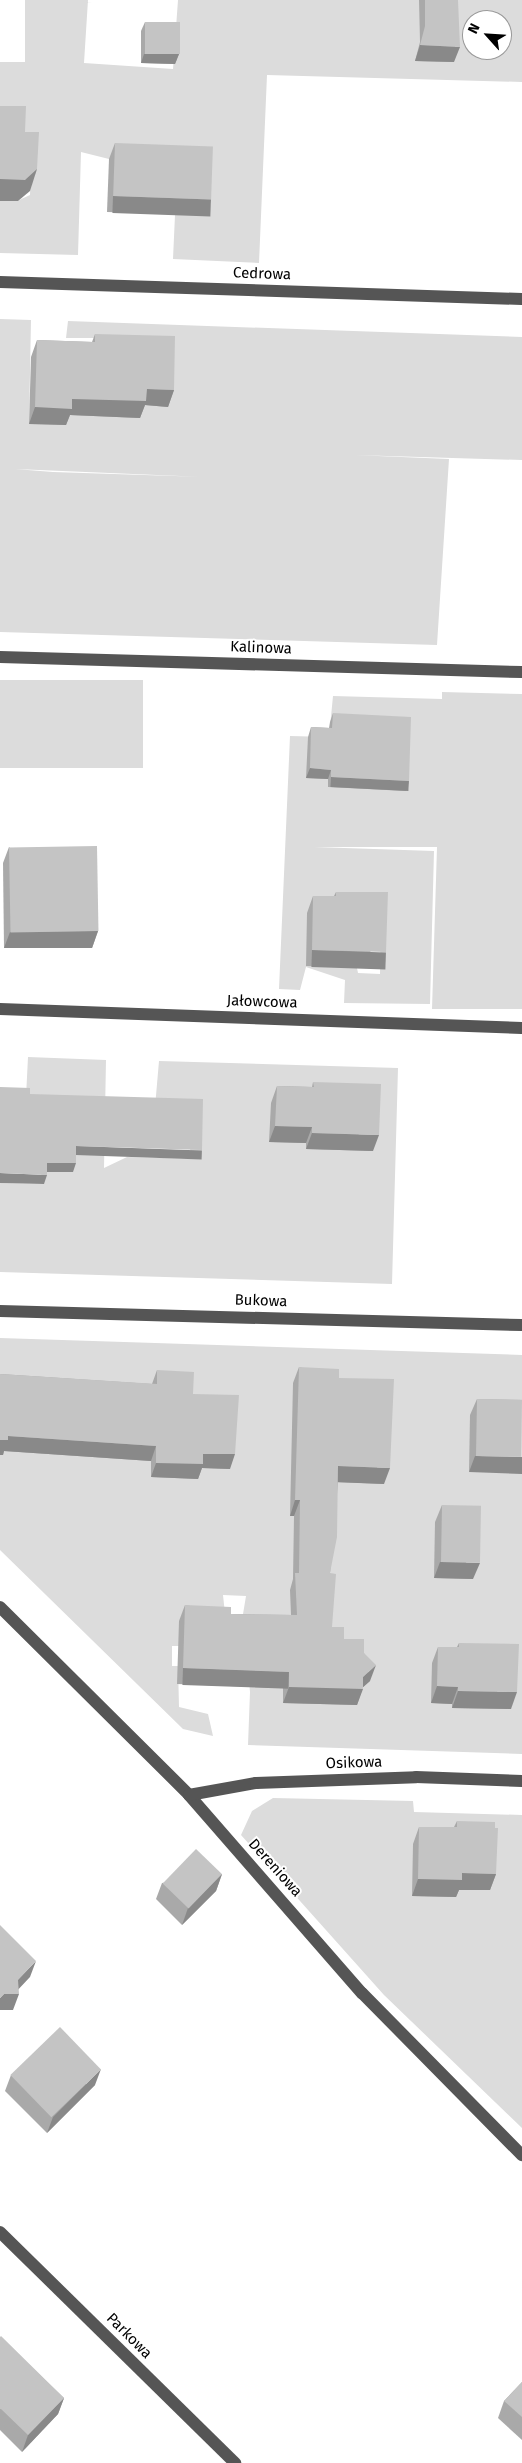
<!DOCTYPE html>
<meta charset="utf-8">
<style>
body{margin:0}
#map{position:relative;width:522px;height:2463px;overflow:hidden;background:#fff;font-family:"Fira Sans",sans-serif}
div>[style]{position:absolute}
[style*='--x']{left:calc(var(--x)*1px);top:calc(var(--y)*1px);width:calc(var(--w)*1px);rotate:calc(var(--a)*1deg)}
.green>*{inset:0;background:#dcdcdc;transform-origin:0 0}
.minor>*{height:12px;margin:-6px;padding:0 6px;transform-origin:6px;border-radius:6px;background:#555}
.wall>*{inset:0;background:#a9a9a9}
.shaded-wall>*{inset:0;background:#898989;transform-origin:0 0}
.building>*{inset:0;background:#c4c4c4;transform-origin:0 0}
span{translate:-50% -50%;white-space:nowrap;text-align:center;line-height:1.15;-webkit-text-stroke:4px #fff;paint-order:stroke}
.street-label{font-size:15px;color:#000}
.north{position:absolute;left:462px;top:10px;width:50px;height:50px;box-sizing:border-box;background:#fff;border:1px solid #999;border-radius:50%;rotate:296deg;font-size:14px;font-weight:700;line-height:20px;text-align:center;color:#000}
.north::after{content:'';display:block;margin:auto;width:18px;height:22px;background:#000;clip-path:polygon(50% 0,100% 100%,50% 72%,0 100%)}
</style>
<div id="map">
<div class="green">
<div style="clip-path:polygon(evenodd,25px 0,88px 0,84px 63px,173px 69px,178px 0,522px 0,522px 82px,267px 75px,259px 263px,173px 259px,175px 215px,205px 215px,109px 159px,81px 152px,78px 255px,0 253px,0 197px,17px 201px,30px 195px,31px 153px,0 127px,0 62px,25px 62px,25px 0,472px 20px,502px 20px,502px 50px,472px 50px,472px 20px)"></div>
<div style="clip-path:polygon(evenodd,0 319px,31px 320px,29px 424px,66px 425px,66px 408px,141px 405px,169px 353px,171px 338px,66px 338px,68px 321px,522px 337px,522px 460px,354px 455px,449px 459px,437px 645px,0 632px,0 319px,15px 469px,204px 477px,205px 477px,53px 472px,15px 469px)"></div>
<div style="left:0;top:680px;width:143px;height:88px"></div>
<div style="clip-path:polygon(evenodd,442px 692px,522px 694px,522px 1009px,432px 1009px,437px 847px,314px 847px,434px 851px,430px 1004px,344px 1003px,345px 980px,306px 967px,300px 990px,279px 989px,290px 736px,329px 737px,333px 696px,442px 699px,442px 692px,381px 909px,380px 974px,358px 973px,357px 968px,381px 909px)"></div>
<div style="clip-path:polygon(28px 1057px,106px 1060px,104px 1168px,127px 1157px,198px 1159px,155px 1107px,159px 1061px,398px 1068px,392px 1284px,0 1272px,0 1183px,43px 1184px,26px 1097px)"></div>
<div style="clip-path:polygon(0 1338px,522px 1355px,522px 1754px,248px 1745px,250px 1692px,243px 1614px,246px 1596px,223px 1595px,226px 1623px,179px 1646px,172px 1646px,172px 1666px,178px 1666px,179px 1707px,208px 1714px,213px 1736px,183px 1729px,0 1550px)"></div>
<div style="clip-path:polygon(273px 1798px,413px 1801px,414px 1812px,522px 1815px,522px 2128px,384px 1995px,241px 1835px,252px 1811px)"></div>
</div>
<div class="minor">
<div style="--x:0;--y:282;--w:522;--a:1.87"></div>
<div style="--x:0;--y:657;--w:522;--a:1.65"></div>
<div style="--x:0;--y:1009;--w:522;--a:2.08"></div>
<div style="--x:0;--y:1311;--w:522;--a:1.54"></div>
<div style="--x:0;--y:1607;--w:267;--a:44.8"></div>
<div style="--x:189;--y:1795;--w:263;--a:48.9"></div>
<div style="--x:362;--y:1993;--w:228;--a:45.4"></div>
<div style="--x:189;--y:1795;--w:68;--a:-10.2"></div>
<div style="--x:256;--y:1783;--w:160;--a:-2.1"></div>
<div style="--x:416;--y:1777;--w:106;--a:2.2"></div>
<div style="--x:0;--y:2232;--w:330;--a:44.5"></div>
</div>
<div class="wall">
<div style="clip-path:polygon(419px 0,458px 0,454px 62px,415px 61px,420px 42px)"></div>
<div style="clip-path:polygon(145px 22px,179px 54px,175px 64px,141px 63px,141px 31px)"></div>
<div style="clip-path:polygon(115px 143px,211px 199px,205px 215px,107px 212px,109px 159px)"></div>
<div style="clip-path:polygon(95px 334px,174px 390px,168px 407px,145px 405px,140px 418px,70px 415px,66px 425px,29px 424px,31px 357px,37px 340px,92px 342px)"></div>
<div style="clip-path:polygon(333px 713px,409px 781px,406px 791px,328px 787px,328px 779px,306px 778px,308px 737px,311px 727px,329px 728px,330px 722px)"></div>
<div style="clip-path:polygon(9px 847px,98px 931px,92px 948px,4px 948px,3px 863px)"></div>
<div style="clip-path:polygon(336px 892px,380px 968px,306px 966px,307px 913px,313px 896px,334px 896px)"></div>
<div style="clip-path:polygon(313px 1082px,373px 1151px,306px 1149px,306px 1143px,269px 1142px,271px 1103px,277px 1086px,312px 1087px)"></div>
<div style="clip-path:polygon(299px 1367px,339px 1378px,384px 1484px,338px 1482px,330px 1573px,332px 1627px,344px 1639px,364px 1653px,370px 1681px,363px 1687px,357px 1705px,283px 1703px,283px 1688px,177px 1684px,179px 1621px,185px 1605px,231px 1614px,291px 1615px,290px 1590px,293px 1579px,294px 1516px,290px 1516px,293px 1383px)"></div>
<div style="clip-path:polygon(157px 1370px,193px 1394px,230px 1469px,202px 1468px,198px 1479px,151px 1477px,151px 1461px,4px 1451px,3px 1455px,0 1374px,152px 1384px)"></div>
<div style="clip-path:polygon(477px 1399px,522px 1400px,469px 1472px,470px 1415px)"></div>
<div style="clip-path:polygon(442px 1505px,473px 1579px,434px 1578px,435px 1522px)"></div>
<div style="clip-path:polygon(459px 1643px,511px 1709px,452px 1708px,452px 1704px,431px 1703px,432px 1663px,438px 1647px,457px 1647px)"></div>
<div style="clip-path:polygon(457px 1821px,496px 1874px,490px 1890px,459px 1890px,456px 1897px,412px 1896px,413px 1844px,419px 1827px,454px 1827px)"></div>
<div style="clip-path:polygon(222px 1874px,216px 1891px,182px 1925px,156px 1899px,162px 1883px)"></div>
<div style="clip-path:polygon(11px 2075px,95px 2085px,47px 2133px,5px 2091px)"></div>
<div style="clip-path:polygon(0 2337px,64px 2398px,58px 2414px,22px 2452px,0 2430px)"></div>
<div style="clip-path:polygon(522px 2382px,522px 2440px,498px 2418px,504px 2401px)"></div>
</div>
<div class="shaded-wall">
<div style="clip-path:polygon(420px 45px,460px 47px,454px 62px,415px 61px)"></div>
<div style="clip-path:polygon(144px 54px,179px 54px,175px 64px,141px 63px)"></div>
<div style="clip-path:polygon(37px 169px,30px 191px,18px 201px,0 201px,0 179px)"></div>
<div style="left:113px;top:196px;width:98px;height:17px;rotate:2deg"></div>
<div style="clip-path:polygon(147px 389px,174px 390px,168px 407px,145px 405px,140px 418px,70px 415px,66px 425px,29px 424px,35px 407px,72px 399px)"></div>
<div style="clip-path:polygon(310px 768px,331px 770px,328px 779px,306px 778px)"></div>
<div style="left:331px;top:777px;width:78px;height:10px;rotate:3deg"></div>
<div style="clip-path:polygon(98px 931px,92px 948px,4px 948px,10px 932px)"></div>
<div style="left:312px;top:950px;width:74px;height:17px;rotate:2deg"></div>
<div style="clip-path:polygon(275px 1126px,312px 1127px,306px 1143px,269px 1142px)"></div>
<div style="clip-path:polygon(312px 1133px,379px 1135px,373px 1151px,306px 1149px)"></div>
<div style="left:76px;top:1146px;width:126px;height:9px;rotate:2deg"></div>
<div style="clip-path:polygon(47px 1163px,76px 1163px,73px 1172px,43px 1172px)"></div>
<div style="clip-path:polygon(0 1173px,47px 1175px,44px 1184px,0 1183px)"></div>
<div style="clip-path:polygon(8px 1436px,156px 1446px,151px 1461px,4px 1451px,3px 1455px,0 1455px,0 1440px)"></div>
<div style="clip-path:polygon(203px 1454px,235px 1454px,230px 1469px,202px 1468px,198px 1479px,151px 1477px,156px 1463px)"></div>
<div style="clip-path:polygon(475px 1456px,522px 1457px,522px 1474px,469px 1472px)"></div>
<div style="clip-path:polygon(338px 1466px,390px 1468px,384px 1484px,332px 1482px)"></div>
<div style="clip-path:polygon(295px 1500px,300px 1500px,294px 1516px,290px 1516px)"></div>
<div style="clip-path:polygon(440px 1562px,480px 1563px,473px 1579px,434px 1578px)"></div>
<div style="clip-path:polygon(376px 1665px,370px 1681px,361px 1689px,363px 1689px,357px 1705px,283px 1703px,289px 1687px,363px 1677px)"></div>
<div style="left:183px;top:1668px;width:106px;height:17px;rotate:2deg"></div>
<div style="clip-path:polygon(437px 1686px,458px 1687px,452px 1704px,431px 1703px)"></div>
<div style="clip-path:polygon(458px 1691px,517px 1692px,511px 1709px,452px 1708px)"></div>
<div style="clip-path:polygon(462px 1873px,496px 1874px,490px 1890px,459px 1890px,456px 1897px,412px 1896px,418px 1879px)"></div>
<div style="clip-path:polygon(222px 1874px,216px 1891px,182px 1925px,188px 1908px)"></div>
<div style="clip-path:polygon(36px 1961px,30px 1977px,14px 1994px,19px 1994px,13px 2010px,0 2010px,0 1998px)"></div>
<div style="clip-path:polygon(101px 2069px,95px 2085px,47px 2133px,53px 2117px)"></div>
<div style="clip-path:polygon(64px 2398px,58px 2414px,22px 2452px,28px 2435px)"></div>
</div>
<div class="building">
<div style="clip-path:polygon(425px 0,458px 0,460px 47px,420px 45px,425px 26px)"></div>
<div style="left:145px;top:22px;width:35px;height:32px"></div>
<div style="clip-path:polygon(0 106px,26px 106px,25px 132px,39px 132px,37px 169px,25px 180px,0 179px)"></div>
<div style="left:115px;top:143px;width:98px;height:53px;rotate:2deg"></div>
<div style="clip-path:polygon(95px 334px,175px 336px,174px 390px,147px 389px,146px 401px,72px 399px,72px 409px,35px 407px,37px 340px,95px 342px)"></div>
<div style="clip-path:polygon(333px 713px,411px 717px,409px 781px,331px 777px,331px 770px,310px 768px,311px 727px,332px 728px)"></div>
<div style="left:97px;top:846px;width:85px;height:88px;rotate:89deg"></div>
<div style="clip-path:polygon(336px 892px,388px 892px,386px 952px,312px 950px,313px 896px,336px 896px)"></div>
<div style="clip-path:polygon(313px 1082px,381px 1084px,379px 1135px,312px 1133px,312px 1127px,275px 1126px,277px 1086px,314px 1087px)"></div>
<div style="clip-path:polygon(0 1087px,30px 1088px,30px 1094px,203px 1099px,202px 1150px,76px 1146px,76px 1163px,47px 1163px,47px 1175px,0 1173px)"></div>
<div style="clip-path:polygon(299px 1367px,339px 1369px,339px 1378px,394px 1379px,390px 1468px,338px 1466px,337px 1537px,330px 1573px,336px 1574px,332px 1627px,344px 1627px,344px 1639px,364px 1639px,364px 1653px,376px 1665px,363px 1677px,363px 1689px,289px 1687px,289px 1672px,183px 1668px,185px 1605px,231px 1607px,231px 1614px,297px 1615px,295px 1573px,299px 1573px,300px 1500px,295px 1500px)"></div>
<div style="clip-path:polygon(157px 1370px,194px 1372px,193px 1394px,239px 1395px,235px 1454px,203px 1454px,203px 1464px,156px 1463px,156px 1446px,8px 1436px,8px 1440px,0 1440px,0 1374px,157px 1384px)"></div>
<div style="left:477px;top:1399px;width:45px;height:57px;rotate:1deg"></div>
<div style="left:442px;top:1505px;width:39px;height:57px;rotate:1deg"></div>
<div style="clip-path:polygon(459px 1643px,519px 1644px,517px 1692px,458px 1691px,458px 1687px,437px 1686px,438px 1647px,459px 1647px)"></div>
<div style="clip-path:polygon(457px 1821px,495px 1822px,495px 1828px,498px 1828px,496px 1874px,462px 1873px,462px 1880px,418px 1879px,419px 1827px,457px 1827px)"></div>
<div style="left:196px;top:1849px;width:36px;height:48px;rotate:44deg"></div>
<div style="clip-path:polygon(0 1925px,36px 1961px,18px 1980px,19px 1994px,4px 1994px,0 1998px)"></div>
<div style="left:60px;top:2027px;width:59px;height:69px;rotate:46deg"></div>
<div style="clip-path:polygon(1px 2336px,64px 2398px,28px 2435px,1px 2409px,0 2409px,0 2337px)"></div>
<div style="clip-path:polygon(522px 2382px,522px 2417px,504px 2401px)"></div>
</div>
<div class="street-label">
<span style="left:262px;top:274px;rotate:2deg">Cedrowa</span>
<span style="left:261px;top:648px;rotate:2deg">Kalinowa</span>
<span style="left:262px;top:1002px;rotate:2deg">Jałowcowa</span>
<span style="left:261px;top:1301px;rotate:2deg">Bukowa</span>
<span style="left:354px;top:1763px;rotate:-2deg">Osikowa</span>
<span style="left:275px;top:1868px;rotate:48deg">Dereniowa</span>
<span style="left:129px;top:2336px;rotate:45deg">Parkowa</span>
</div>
<div class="north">N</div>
</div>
